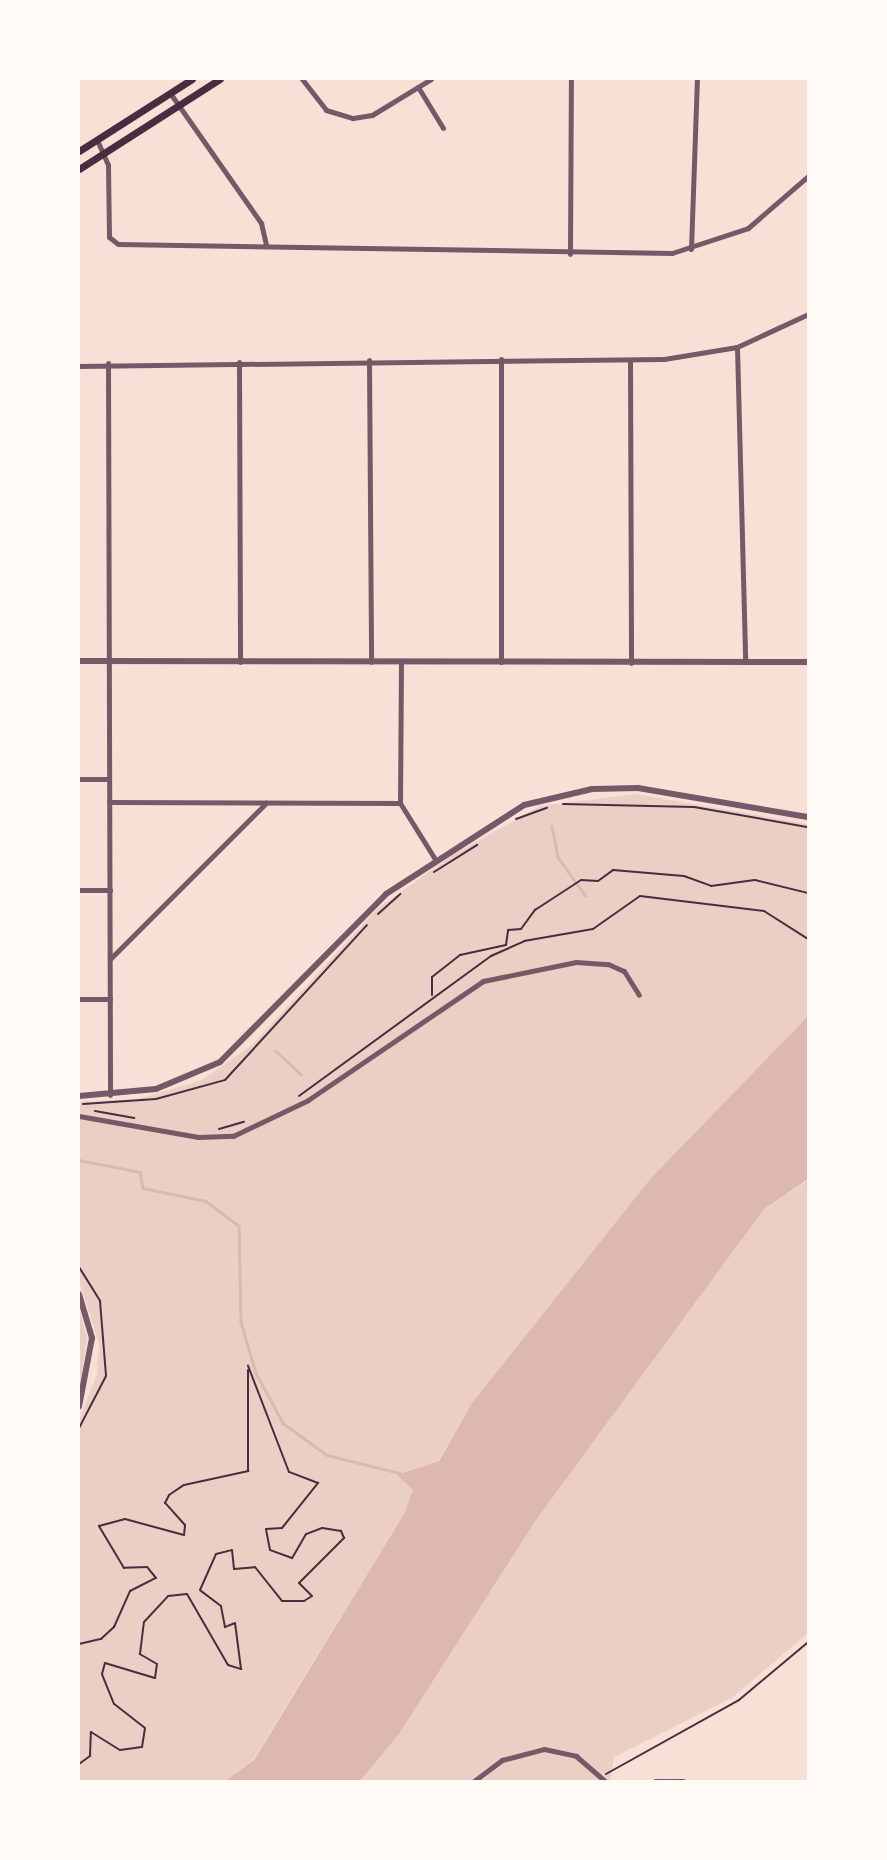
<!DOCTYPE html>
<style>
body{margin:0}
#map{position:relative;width:887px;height:1860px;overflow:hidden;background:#f7e1d7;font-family:"DejaVu Sans",sans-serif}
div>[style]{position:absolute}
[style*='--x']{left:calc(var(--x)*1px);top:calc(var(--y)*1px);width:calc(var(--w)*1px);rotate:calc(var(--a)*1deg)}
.green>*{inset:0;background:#ebcfc5}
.water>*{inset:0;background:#dcb8b0}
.stream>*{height:2.5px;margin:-1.25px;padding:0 1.25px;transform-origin:1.25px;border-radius:1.25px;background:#dcb8b0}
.path>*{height:2px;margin:-1px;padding:0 1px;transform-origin:1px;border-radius:1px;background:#4a2c40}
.minor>*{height:5px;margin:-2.5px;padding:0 2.5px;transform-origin:2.5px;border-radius:2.5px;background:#755966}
.tertiary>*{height:6px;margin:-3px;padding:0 3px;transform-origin:3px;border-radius:3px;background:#755966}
.secondary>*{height:7px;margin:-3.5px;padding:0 3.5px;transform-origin:3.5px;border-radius:3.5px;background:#4a2c40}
span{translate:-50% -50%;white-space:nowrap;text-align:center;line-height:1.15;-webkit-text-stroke:7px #fffaf5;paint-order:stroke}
.frame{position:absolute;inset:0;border:80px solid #fffaf5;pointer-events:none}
</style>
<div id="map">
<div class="green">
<div style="clip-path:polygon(635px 794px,808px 824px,808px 1016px,651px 1178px,472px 1403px,438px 1461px,397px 1475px,413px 1490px,404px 1514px,253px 1760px,225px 1781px,79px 1781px,79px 1420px,97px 1374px,99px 1343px,79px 1281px,79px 1102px,138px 1099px,202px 1080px,252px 1045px,378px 908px,453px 855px,540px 806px)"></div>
<div style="clip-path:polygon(808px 1180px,808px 1633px,732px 1698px,614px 1757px,610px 1781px,360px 1781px,399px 1734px,536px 1520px,764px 1209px)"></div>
<div style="clip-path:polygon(79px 1307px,87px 1339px,79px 1394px)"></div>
</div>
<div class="water">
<div style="clip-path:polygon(808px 1016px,808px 1179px,764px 1209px,536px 1520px,399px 1734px,360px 1781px,225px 1781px,254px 1760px,404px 1514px,413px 1490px,397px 1475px,439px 1461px,472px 1403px,651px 1178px)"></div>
</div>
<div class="stream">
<div style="--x:552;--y:826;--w:32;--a:79"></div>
<div style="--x:558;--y:857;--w:47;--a:54.6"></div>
<div style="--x:276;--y:1051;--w:34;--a:43"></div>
<div style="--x:79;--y:1160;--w:62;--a:11.1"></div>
<div style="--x:140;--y:1172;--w:16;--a:79"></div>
<div style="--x:143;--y:1188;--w:64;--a:11.7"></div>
<div style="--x:206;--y:1201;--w:41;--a:37.1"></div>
<div style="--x:239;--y:1226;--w:96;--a:88.8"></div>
<div style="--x:241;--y:1322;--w:53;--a:73.6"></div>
<div style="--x:256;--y:1373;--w:57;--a:61.6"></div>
<div style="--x:283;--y:1423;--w:54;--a:36"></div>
<div style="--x:327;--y:1455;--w:75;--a:13.9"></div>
</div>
<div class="path">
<div style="--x:563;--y:804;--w:131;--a:1.3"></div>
<div style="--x:694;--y:807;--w:116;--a:10"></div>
<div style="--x:516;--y:819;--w:33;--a:-20"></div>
<div style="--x:434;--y:872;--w:51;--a:-32.1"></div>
<div style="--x:378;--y:914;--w:30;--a:-42"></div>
<div style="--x:432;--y:995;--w:18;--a:-90"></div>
<div style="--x:432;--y:977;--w:36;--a:-38"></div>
<div style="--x:460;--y:955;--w:47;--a:-12.3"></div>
<div style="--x:506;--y:945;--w:15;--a:-82"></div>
<div style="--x:508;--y:930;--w:13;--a:-4"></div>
<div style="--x:521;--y:929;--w:24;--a:-54"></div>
<div style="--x:535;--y:910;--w:55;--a:-33.1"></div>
<div style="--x:581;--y:880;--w:17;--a:3"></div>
<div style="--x:598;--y:881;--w:19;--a:-36"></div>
<div style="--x:613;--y:870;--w:71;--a:4.8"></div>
<div style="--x:684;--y:876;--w:29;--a:20"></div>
<div style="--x:711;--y:886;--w:44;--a:-7.8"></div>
<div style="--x:755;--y:880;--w:55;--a:13.8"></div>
<div style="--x:299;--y:1096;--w:238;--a:-36.1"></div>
<div style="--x:491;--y:956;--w:36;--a:-24"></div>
<div style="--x:524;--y:941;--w:70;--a:-9.9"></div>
<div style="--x:593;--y:929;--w:57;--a:-35.1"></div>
<div style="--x:640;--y:896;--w:125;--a:6.9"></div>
<div style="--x:764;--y:911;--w:52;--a:32.5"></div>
<div style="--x:83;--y:1104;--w:73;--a:-3.9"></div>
<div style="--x:156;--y:1099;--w:72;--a:-15.4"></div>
<div style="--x:225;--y:1080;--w:210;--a:-47.5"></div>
<div style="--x:95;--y:1111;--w:40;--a:10"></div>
<div style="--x:219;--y:1129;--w:26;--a:-16"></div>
<div style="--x:79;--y:1267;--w:40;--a:58"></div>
<div style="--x:100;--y:1301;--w:75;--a:85.4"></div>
<div style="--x:106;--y:1376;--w:59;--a:117.4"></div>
<div style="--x:79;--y:1644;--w:23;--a:-13"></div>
<div style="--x:101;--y:1639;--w:18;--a:-43"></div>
<div style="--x:114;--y:1627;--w:39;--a:-66"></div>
<div style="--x:130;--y:1591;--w:29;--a:-27"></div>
<div style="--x:156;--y:1578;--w:14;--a:-129"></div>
<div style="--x:147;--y:1567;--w:23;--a:178"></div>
<div style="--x:124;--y:1568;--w:49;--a:-120.8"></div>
<div style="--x:99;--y:1526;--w:27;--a:-15"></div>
<div style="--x:125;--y:1519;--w:61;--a:15.2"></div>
<div style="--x:184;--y:1535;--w:10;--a:-84"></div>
<div style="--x:185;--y:1525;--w:30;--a:-132"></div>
<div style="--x:165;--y:1503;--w:9;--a:-63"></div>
<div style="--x:169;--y:1495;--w:18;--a:-34"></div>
<div style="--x:184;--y:1485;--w:66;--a:-12.3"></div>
<div style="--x:248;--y:1471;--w:101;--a:-90"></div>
<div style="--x:79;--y:1764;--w:14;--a:-36"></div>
<div style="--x:90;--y:1756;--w:24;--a:-88"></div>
<div style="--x:91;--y:1732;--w:34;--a:32"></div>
<div style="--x:120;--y:1750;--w:22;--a:-8"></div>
<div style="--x:142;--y:1747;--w:19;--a:-81"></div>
<div style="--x:145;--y:1728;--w:39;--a:-142"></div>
<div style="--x:114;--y:1704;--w:32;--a:-112"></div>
<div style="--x:102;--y:1674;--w:11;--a:-75"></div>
<div style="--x:105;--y:1663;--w:52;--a:16.7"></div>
<div style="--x:155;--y:1678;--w:14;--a:-82"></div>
<div style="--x:157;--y:1664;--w:20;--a:-150"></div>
<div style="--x:140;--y:1654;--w:32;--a:-83"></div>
<div style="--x:144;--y:1622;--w:35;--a:-47"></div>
<div style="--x:168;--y:1596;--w:19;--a:-6"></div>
<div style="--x:187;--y:1594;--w:82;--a:60"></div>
<div style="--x:228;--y:1665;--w:14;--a:17"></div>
<div style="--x:241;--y:1669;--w:46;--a:-97.4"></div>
<div style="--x:235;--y:1623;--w:11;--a:158"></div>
<div style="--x:225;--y:1627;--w:21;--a:-101"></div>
<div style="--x:221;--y:1606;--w:26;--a:-143"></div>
<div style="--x:200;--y:1590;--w:39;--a:-66"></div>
<div style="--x:216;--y:1554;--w:16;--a:-14"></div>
<div style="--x:232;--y:1550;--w:19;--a:84"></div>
<div style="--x:234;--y:1569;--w:21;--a:-5"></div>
<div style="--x:255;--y:1567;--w:43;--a:51.5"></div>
<div style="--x:282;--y:1601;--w:22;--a:0"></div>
<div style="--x:304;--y:1601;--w:9;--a:-32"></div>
<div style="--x:312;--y:1596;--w:18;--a:-135"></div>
<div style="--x:299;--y:1583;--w:64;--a:-45"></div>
<div style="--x:344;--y:1538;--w:8;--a:-113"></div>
<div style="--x:341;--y:1531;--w:19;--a:-171"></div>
<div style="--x:322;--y:1528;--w:17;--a:159"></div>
<div style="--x:306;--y:1534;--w:28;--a:120"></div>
<div style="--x:292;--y:1558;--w:23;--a:-160"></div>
<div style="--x:270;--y:1550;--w:21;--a:-101"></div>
<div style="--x:266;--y:1529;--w:16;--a:-4"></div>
<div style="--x:282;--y:1528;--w:58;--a:-51.3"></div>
<div style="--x:318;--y:1483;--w:31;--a:-159"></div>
<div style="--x:289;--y:1472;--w:114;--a:-111.1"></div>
<div style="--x:606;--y:1774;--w:152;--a:-29.1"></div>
<div style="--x:739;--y:1700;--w:90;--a:-40"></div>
</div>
<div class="minor">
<div style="--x:302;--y:79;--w:39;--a:52"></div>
<div style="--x:326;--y:110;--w:28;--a:17"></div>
<div style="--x:353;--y:118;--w:19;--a:-9"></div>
<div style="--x:372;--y:115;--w:69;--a:-31.4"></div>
<div style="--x:418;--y:87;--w:48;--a:58.6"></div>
<div style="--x:170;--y:93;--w:159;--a:55"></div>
<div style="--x:261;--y:223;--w:23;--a:77"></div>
<div style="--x:97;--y:140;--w:27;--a:66"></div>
<div style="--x:108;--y:165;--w:72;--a:89.2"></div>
<div style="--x:109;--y:237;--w:11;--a:38"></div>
<div style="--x:118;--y:244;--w:554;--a:0.93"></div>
<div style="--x:672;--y:253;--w:80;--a:-18.2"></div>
<div style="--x:748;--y:228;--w:79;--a:-40.9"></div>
<div style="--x:691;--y:249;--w:170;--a:-88"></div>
<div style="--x:570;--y:254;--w:175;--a:-89.7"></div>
<div style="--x:737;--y:347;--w:315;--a:88.5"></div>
<div style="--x:501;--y:359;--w:303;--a:90"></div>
<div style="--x:369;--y:360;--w:302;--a:89.6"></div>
<div style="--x:630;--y:360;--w:303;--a:89.8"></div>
<div style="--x:239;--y:362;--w:300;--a:89.8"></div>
<div style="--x:108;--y:363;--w:732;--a:89.84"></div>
<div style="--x:79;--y:366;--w:585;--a:-0.69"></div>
<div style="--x:664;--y:359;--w:74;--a:-9.3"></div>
<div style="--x:737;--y:347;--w:78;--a:-24.9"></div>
<div style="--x:401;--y:662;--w:141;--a:90.4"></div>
<div style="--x:400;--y:803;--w:66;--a:58"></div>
<div style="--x:79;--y:779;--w:30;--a:0"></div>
<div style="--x:109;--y:802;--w:291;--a:0.2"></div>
<div style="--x:79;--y:890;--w:31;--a:0"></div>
<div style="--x:110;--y:959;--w:221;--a:-45"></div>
<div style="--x:79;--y:999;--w:31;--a:0"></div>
<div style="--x:79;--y:1116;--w:121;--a:10"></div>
<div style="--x:198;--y:1137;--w:35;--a:-2"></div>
<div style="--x:233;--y:1136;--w:83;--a:-25.6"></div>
<div style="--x:308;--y:1100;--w:212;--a:-34.2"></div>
<div style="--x:483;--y:981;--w:95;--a:-11.5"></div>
<div style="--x:576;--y:962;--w:32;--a:4"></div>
<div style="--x:608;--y:964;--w:17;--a:24"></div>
<div style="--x:624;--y:971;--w:28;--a:58"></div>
<div style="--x:474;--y:1781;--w:35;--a:-37"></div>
<div style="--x:502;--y:1760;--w:43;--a:-14.7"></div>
<div style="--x:544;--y:1749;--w:33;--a:12"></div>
<div style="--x:576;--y:1756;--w:38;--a:41"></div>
<div style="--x:655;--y:1781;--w:28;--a:0"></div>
</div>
<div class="tertiary">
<div style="--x:79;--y:661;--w:729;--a:0.08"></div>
<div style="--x:79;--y:1096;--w:77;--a:-5.2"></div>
<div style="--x:156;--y:1089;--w:69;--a:-22.9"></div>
<div style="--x:220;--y:1062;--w:236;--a:-45.3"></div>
<div style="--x:386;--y:894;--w:164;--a:-32.8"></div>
<div style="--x:524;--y:805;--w:70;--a:-13.2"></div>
<div style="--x:592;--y:789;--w:46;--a:-1.2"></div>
<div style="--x:638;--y:788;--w:172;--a:9.7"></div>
<div style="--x:79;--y:1294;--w:46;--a:73.5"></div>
<div style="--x:92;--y:1338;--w:70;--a:100.7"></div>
</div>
<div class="secondary">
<div style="--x:79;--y:151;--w:134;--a:-32.5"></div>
<div style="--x:79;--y:169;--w:167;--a:-32.6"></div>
</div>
<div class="frame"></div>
</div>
